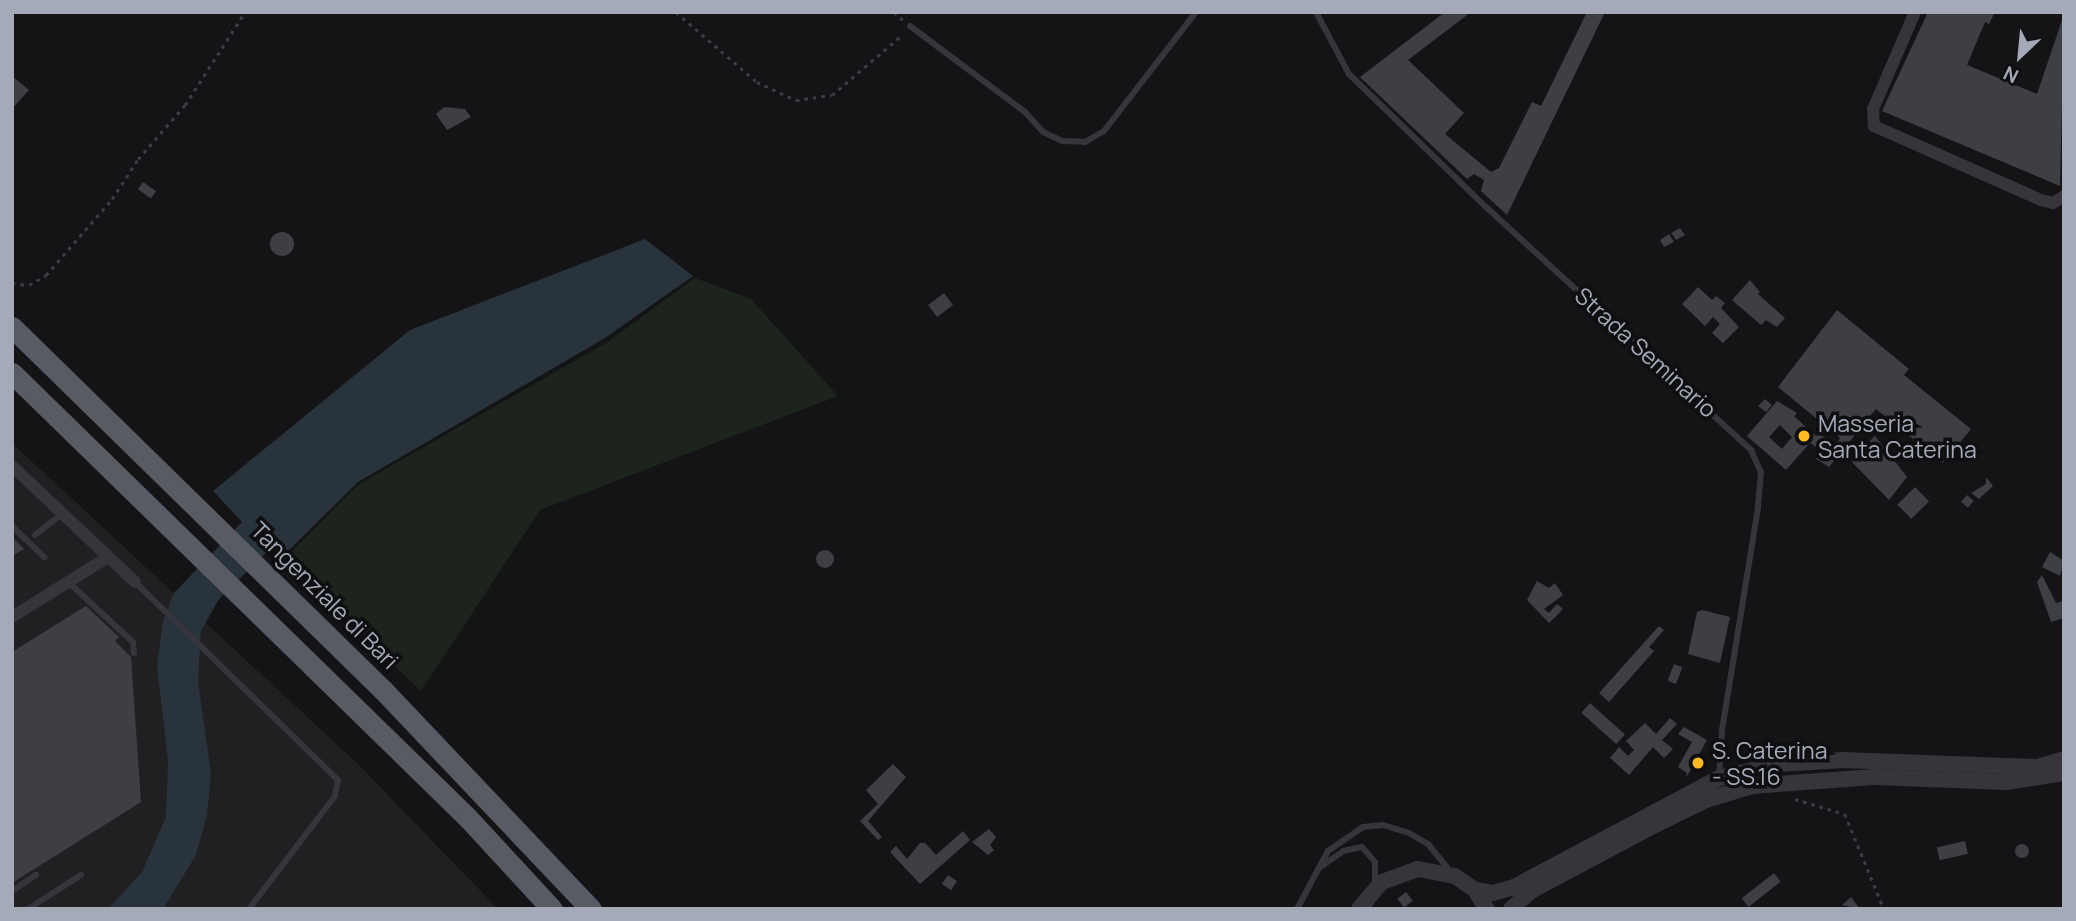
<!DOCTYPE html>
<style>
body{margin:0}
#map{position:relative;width:2076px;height:921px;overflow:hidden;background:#141416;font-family:Manrope,sans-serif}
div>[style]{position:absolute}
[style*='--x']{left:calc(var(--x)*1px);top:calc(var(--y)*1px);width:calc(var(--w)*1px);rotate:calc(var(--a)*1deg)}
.built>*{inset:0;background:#202023}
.green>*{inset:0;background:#1c241d}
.water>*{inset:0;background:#29333b}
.building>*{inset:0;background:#3e3f44;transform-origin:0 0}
.round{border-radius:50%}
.path>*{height:2.5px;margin-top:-1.25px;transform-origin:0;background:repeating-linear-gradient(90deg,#3a3d43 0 3.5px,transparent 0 8.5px)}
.service>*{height:6px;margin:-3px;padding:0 3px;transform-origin:3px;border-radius:3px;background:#35353b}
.minor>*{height:12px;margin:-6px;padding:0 6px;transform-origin:6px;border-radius:6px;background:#35353b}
.tertiary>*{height:16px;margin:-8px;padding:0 8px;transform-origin:8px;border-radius:8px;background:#35353b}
.trunk>*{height:21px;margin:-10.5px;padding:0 10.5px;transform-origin:10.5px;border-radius:10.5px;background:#585a64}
.dots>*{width:19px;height:19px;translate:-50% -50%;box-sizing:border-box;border:4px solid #0f0f11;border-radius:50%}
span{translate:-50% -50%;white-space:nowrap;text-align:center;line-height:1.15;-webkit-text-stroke:7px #0f0f11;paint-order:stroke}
.street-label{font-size:23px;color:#a4aab8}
.poi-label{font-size:23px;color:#a4aab8}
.left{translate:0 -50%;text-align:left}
.frame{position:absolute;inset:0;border:14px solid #a4aab8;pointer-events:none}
.north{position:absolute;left:1985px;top:21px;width:70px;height:70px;-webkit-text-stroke:5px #0f0f11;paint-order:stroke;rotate:206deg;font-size:19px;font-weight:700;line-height:28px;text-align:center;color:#a4aab8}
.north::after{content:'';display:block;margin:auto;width:24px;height:32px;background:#a4aab8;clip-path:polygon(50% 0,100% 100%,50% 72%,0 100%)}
</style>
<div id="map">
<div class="built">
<div style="clip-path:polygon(12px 443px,359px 765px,498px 909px,12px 909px)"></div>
</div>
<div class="green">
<div style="clip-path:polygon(695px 278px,751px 299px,838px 396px,540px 510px,421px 691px,283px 560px,359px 484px,606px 343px)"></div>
</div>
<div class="water">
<div style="clip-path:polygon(645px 239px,693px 276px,605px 338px,358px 482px,282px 557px,271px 548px,219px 599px,201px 631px,198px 682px,211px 773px,207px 815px,196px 855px,163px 909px,108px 909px,142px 872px,166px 817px,168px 761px,157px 665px,163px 621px,174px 593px,242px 522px,213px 491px,410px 330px)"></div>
</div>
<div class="building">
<div style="clip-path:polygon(1445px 12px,1471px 12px,1408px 60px,1464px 113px,1445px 134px,1491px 172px,1499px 168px,1532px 102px,1541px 106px,1587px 12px,1605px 12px,1507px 215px,1481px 191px,1484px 180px,1474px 174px,1467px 179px,1360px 77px)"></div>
<div style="clip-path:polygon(1928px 12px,1995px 12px,1989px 24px,1985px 22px,1967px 65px,2037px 94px,2064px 14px,2060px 186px,1882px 111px)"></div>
<div style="clip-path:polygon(12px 76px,29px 90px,12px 109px)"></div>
<div style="clip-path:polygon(444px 107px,465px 109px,471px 117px,447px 130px,436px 114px)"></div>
<div style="left:143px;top:182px;width:16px;height:9px;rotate:35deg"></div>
<div style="clip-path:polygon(1680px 228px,1685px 235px,1676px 240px,1671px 233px)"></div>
<div class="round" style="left:270px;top:232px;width:24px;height:24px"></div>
<div style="clip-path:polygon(1669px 234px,1674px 242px,1664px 247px,1660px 240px)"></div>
<div style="clip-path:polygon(1750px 280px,1760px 292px,1758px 294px,1785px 318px,1777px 327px,1766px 320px,1761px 325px,1732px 300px)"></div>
<div style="clip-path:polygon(1698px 287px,1712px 300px,1716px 296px,1725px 303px,1721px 308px,1739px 327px,1723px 343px,1712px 333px,1720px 324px,1713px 317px,1705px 326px,1682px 304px)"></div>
<div style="left:944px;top:293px;width:15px;height:20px;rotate:53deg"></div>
<div style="clip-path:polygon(evenodd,1837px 310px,1909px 369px,1904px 375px,1971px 429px,1943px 463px,1876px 409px,1870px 416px,1877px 422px,1869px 432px,1862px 426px,1829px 467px,1816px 459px,1822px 451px,1810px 443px,1786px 470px,1747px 436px,1777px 401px,1797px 413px,1794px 416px,1816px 436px,1819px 433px,1835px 446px,1840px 438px,1778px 387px,1837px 310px,1780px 425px,1792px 437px,1782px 449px,1769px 437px,1780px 425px)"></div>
<div style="clip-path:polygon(1765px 399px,1772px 405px,1766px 412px,1758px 406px)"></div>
<div style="clip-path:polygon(1875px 436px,1907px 477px,1889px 500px,1850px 460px)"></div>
<div style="clip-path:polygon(1986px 477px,1993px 486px,1979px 499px,1971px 493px,1986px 484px)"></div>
<div style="left:1915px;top:487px;width:20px;height:25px;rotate:45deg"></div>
<div style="left:1967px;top:495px;width:9px;height:9px;rotate:41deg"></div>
<div style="clip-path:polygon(12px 537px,24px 549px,12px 556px)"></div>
<div class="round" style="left:816px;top:550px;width:18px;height:18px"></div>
<div style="clip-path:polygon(2050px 552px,2064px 561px,2060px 576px,2042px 567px)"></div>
<div style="clip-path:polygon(2042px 575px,2056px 603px,2064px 601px,2064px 618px,2051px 622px,2037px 582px)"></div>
<div style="clip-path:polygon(1537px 581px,1549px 588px,1555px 583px,1563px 595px,1544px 609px,1549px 613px,1557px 604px,1563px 609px,1549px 623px,1527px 600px)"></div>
<div style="clip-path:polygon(86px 606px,119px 637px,115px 641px,131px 657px,141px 802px,12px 883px,12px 652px)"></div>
<div style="clip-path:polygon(1702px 610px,1730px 617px,1720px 663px,1688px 654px,1697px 612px)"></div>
<div style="clip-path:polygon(1659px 626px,1664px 630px,1649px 647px,1654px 651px,1609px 702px,1599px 693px)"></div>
<div style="left:1674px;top:664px;width:9px;height:18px;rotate:21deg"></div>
<div style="left:1590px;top:703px;width:47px;height:13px;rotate:42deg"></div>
<div style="clip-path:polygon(1670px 718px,1677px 724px,1662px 740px,1673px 749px,1664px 758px,1653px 747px,1629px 775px,1610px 758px,1619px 747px,1628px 756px,1634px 750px,1626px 741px,1645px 723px,1656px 734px)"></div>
<div style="clip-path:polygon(1684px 727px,1707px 740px,1686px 778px,1687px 773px,1678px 767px,1692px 742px,1678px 734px)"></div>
<div style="clip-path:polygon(893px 764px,906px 777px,868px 821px,882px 837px,878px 840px,860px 821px,878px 804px,866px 790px)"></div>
<div style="clip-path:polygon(989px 829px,996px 837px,990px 845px,994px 850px,988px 855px,972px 842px)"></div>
<div style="clip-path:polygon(963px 831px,970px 840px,920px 884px,890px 852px,896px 846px,907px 859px,920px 843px,925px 843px,936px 855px)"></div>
<div style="left:1965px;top:841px;width:13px;height:29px;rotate:77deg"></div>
<div class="round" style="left:2015px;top:844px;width:14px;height:14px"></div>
<div style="left:1774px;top:873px;width:11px;height:41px;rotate:52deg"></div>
<div style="left:948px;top:875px;width:11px;height:11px;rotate:34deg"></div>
<div style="left:1406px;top:892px;width:11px;height:11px;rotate:52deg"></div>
<div style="clip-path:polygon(1851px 897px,1860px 909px,1842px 905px)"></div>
</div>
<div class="path">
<div style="--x:676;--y:12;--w:107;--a:40.8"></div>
<div style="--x:757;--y:82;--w:43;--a:24.8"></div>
<div style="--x:796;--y:100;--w:36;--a:-8"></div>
<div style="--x:832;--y:95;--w:92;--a:-40.6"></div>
<div style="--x:894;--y:12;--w:12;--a:42"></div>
<div style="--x:12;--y:283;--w:17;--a:7"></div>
<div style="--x:29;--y:285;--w:20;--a:-30"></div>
<div style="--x:46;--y:275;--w:101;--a:-49"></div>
<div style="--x:112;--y:199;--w:48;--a:-57"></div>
<div style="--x:138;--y:159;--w:72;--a:-49"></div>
<div style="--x:185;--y:105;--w:111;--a:-57.2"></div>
<div style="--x:1795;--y:799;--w:52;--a:16.7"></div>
<div style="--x:1845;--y:814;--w:103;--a:67.7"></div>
</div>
<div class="service">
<div style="--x:1316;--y:12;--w:70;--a:62"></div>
<div style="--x:1349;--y:74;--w:191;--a:44.2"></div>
<div style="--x:1486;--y:207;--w:360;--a:42.5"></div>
<div style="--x:1751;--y:450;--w:24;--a:66"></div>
<div style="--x:1761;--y:472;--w:36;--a:95"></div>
<div style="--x:1758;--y:508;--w:226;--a:99.2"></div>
<div style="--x:1722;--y:731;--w:47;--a:93.7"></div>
<div style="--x:910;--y:26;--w:144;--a:36.8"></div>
<div style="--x:1025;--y:112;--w:27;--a:48"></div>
<div style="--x:1043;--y:132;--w:21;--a:25"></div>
<div style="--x:1062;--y:141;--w:23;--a:2"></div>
<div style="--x:1085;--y:142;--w:22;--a:-30"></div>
<div style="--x:1104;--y:131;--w:150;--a:-52.3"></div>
<div style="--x:12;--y:526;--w:45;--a:44.1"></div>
<div style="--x:35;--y:535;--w:36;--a:-38"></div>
<div style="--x:68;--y:582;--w:88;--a:42.7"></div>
<div style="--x:133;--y:642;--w:11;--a:85"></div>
<div style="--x:135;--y:582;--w:284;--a:44.3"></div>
<div style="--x:338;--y:780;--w:16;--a:101"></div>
<div style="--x:335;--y:796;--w:142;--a:127.3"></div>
<div style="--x:1319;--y:868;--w:29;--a:-35"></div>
<div style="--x:1343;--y:851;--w:19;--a:-12"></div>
<div style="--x:1362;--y:847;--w:20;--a:49"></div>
<div style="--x:1375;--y:862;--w:21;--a:90"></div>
<div style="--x:12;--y:891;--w:29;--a:-34"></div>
<div style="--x:28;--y:909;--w:63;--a:-32.7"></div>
<div style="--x:1297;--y:909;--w:66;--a:-61.9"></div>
<div style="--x:1328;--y:851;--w:42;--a:-34.4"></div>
<div style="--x:1363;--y:827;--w:20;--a:-6"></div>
<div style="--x:1383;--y:825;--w:27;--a:17"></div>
<div style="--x:1409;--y:833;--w:22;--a:30"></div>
<div style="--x:1428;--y:844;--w:36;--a:51"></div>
</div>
<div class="minor">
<div style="--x:1915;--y:12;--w:106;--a:113.4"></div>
<div style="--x:1873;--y:109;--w:17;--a:87"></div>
<div style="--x:1874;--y:126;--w:183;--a:23.9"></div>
<div style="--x:2041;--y:200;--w:12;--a:14"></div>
<div style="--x:2053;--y:203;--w:13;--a:-32"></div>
<div style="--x:12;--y:466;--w:169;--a:43.3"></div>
<div style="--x:12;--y:617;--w:113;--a:-32"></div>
</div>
<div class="tertiary">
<div style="--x:1475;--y:890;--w:18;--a:9"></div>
<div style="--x:1493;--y:893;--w:22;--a:-16"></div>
<div style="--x:1514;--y:887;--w:232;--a:-28"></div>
<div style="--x:1719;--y:778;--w:62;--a:-13.1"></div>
<div style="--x:1779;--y:764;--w:64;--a:-3.6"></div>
<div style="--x:1843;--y:760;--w:195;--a:2.1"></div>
<div style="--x:2038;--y:767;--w:27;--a:-17"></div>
<div style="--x:1359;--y:909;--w:35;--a:-50"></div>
<div style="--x:1382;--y:882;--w:38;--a:-20"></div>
<div style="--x:1418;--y:869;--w:38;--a:11"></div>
<div style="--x:1455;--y:876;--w:24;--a:35"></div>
<div style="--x:1475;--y:890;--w:22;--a:58"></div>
<div style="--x:1511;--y:909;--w:27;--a:-42"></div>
<div style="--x:1531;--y:891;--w:132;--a:-28.1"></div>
<div style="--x:1647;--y:829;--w:66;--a:-26.2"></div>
<div style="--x:1706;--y:800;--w:48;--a:-16.9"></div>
<div style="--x:1752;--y:786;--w:122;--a:-4.2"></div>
<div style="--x:1874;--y:777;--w:133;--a:2.2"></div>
<div style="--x:2007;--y:782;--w:58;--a:-9"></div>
</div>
<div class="trunk">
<div style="--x:12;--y:327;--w:519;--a:44.38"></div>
<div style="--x:383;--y:690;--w:302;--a:46.5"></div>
<div style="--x:12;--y:373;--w:636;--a:44.3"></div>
<div style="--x:467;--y:817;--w:125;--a:47.3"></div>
</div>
<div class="dots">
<div style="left:1804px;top:436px;background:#ffba23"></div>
<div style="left:1698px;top:763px;background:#ffba23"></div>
</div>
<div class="street-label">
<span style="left:1646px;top:352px;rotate:42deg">Strada Seminario</span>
<span style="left:325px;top:595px;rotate:45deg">Tangenziale di Bari</span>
</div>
<div class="poi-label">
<span class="left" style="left:1818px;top:436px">Masseria<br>Santa Caterina</span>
<span class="left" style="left:1712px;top:763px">S. Caterina<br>- SS.16</span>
</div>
<div class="frame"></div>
<div class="north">N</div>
</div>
